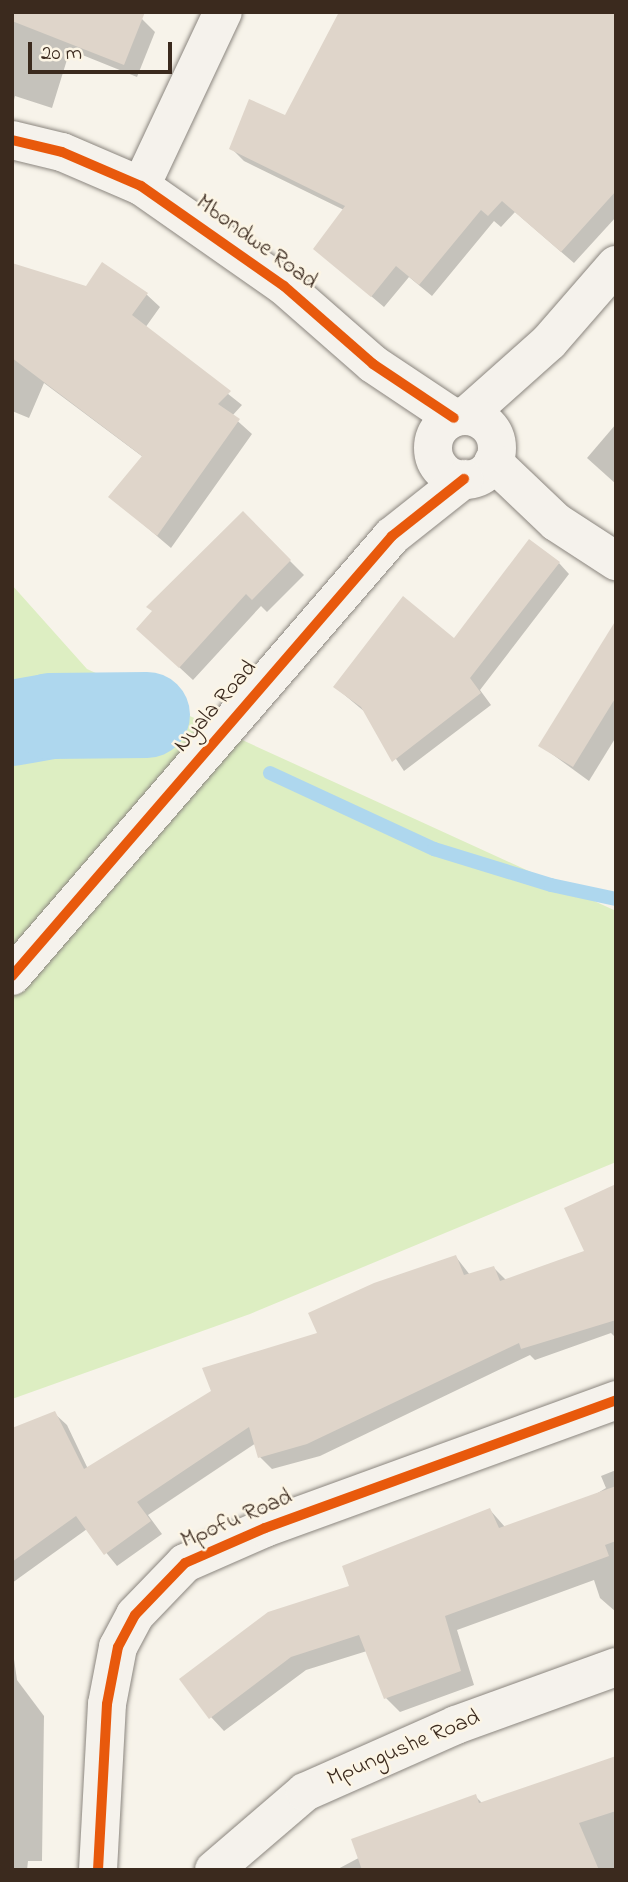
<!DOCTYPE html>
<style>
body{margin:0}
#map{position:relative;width:628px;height:1882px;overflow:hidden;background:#f7f3ea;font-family:"Indie Flower",sans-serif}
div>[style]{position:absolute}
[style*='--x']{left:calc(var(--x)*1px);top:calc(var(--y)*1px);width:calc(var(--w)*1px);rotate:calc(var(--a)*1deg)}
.green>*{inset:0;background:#ddeec2}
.shadow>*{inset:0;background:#0003}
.stream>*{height:14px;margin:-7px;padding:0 7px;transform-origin:7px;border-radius:7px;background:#aed7ee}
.river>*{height:86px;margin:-43px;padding:0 43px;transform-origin:43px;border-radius:43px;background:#aed7ee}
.building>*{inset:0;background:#dfd5ca}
.roads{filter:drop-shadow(0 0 2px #8b867f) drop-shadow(0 0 2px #8b867f)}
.minor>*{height:38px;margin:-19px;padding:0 19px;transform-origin:19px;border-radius:19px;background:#f5f2ec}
.minor>.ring{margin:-19px;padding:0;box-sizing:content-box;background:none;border:38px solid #f5f2ec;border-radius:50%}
.cycleway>*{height:10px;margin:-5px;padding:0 5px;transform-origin:5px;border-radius:5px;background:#e8590c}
span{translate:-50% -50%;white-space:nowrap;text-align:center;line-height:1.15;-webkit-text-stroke:5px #fcf5e5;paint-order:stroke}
.street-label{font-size:23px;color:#3b2a1e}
.frame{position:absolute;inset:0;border:14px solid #3b2a1e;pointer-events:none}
.scale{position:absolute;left:28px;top:42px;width:144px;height:32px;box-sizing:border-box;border:4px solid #3b2a1e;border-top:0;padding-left:9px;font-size:21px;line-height:24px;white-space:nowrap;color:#3b2a1e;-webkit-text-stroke:5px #fcf5e5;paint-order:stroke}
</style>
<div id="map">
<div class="green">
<div style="clip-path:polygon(12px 585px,87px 669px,616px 911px,616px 1162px,250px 1314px,12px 1399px)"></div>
</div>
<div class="shadow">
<div style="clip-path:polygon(12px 12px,142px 19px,155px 32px,137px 77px,70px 50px,52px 108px,15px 96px,12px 108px)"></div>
<div style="clip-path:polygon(616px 12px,616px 217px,574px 263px,515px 212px,501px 227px,494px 221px,432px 296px,409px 277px,384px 307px,315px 249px,344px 210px,244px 161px,232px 149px,286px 118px)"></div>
<div style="clip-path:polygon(12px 267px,87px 289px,146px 294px,160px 307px,145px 328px,242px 405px,232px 416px,252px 434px,171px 548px,111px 497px,143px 457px,44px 383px,29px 418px,12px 411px)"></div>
<div style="clip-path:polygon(616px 424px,616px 484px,587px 458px)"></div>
<div style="clip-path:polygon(243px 514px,304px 575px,267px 612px,261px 606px,193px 680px,152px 642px)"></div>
<div style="clip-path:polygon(559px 563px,569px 574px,480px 690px,491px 705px,404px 771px,365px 712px,335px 687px,454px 640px)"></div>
<div style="clip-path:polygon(616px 644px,616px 737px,589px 781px,541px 746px)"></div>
<div style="clip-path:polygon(616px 1186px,616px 1338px,611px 1333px,535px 1360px,530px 1355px,320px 1456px,272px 1469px,260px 1457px,256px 1443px,148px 1515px,162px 1534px,117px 1566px,87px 1529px,12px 1583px,12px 1429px,54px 1413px,67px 1425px,88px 1469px,456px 1257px,470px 1275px,494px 1268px,506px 1280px,586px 1252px)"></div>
<div style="clip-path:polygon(616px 1470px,616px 1612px,600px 1598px,594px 1580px,457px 1630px,474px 1685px,400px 1712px,386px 1698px,367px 1651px,306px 1670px,224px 1731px,211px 1717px,351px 1587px,490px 1510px,505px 1527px,591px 1497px,606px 1488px,601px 1476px)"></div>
<div style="clip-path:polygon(12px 1645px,17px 1680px,44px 1716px,42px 1861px,28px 1861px,27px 1870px,12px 1870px)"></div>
<div style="clip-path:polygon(616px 1758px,616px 1870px,336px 1870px,475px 1796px,483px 1804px)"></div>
</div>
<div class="stream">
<div style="--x:270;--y:773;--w:181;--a:24.9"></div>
<div style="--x:434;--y:849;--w:122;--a:17.1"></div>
<div style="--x:551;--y:885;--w:66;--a:12.2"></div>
</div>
<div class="river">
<div style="--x:12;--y:723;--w:39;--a:-10"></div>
<div style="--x:50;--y:716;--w:97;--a:-0.6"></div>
</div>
<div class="building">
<div style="clip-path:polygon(12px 12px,145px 12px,124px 65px,12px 21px)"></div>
<div style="clip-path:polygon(339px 12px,616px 12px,616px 191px,561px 252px,502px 201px,488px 216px,481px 210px,419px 285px,396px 266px,371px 297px,313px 249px,345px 206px,229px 149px,249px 99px,285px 115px)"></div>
<div style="clip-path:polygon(102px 262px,148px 293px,132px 315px,231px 391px,218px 404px,240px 419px,157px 536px,108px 497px,142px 456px,12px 358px,12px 263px,86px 286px)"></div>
<div style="clip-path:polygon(243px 511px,291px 560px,252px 600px,246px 594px,179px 668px,136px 629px,152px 611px,146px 607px)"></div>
<div style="clip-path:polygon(529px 539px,560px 562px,470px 678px,481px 693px,392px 762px,361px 707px,333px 687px,403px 596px,454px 638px)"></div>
<div style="clip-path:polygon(616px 620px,616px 697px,573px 767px,538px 746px)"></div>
<div style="clip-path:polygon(616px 1184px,616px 1320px,521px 1349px,519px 1343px,307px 1444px,258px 1458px,249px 1427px,137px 1502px,151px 1521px,104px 1555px,76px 1516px,12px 1562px,12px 1428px,55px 1411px,84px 1469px,211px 1391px,202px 1368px,317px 1333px,308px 1313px,374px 1283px,456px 1255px,464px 1275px,494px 1266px,500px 1281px,584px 1251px,564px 1208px)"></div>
<div style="clip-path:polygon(616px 1486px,616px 1541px,605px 1545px,609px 1556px,445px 1616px,461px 1671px,384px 1699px,359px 1635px,291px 1657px,209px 1719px,179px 1679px,268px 1612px,349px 1586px,342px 1566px,490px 1508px,499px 1528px)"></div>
<div style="clip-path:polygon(616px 1756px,616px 1811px,579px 1823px,599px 1870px,362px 1870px,351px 1839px,476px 1794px,479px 1803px)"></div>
</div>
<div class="roads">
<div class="minor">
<div style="--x:12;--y:140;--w:51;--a:13.5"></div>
<div style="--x:62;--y:152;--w:86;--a:23.3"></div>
<div style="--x:141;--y:186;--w:174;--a:35"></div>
<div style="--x:284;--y:286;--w:118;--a:41.2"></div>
<div style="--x:373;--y:364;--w:97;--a:33.7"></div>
<div style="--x:141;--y:186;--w:192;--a:-64.8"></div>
<div style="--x:466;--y:416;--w:111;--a:-41.7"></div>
<div style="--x:549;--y:342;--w:102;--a:-49"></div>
<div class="ring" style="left:433px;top:416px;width:26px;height:26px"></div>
<div style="--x:493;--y:462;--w:87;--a:43.6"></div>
<div style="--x:556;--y:522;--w:72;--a:33"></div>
<div style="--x:12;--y:976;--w:581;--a:-49.18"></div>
<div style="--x:392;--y:536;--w:92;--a:-38.4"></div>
<div style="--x:98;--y:1870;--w:166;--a:-86.9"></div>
<div style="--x:107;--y:1704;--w:58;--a:-79.1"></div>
<div style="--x:118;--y:1647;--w:36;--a:-62"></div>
<div style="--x:135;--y:1615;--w:72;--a:-46.1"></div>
<div style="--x:185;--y:1563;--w:87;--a:-23.6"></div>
<div style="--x:265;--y:1528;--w:374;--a:-20"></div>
<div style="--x:214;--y:1870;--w:120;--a:-40.6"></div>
<div style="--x:305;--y:1792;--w:165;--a:-23.9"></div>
<div style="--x:456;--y:1725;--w:170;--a:-19.9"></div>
</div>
</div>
<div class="cycleway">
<div style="--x:12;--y:140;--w:51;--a:13.5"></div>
<div style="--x:62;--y:152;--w:86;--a:23.3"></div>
<div style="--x:141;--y:186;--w:174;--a:35"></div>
<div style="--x:284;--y:286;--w:118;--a:41.2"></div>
<div style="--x:373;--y:364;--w:97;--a:33.7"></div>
<div style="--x:12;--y:976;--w:581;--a:-49.18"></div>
<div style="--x:392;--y:536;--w:92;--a:-38.4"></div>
<div style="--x:98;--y:1870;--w:166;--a:-86.9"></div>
<div style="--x:107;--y:1704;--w:58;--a:-79.1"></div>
<div style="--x:118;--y:1647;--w:36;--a:-62"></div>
<div style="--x:135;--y:1615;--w:72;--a:-46.1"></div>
<div style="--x:185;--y:1563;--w:87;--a:-23.6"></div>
<div style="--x:265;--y:1528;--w:374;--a:-20"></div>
</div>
<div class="street-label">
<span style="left:256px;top:243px;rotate:36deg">Mbondwe Road</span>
<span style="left:216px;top:707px;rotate:-49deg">Nyala Road</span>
<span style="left:237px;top:1520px;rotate:-23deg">Mpofu Road</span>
<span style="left:404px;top:1749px;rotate:-23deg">Mpungushe Road</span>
</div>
<div class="frame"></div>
<div class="scale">20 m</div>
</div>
